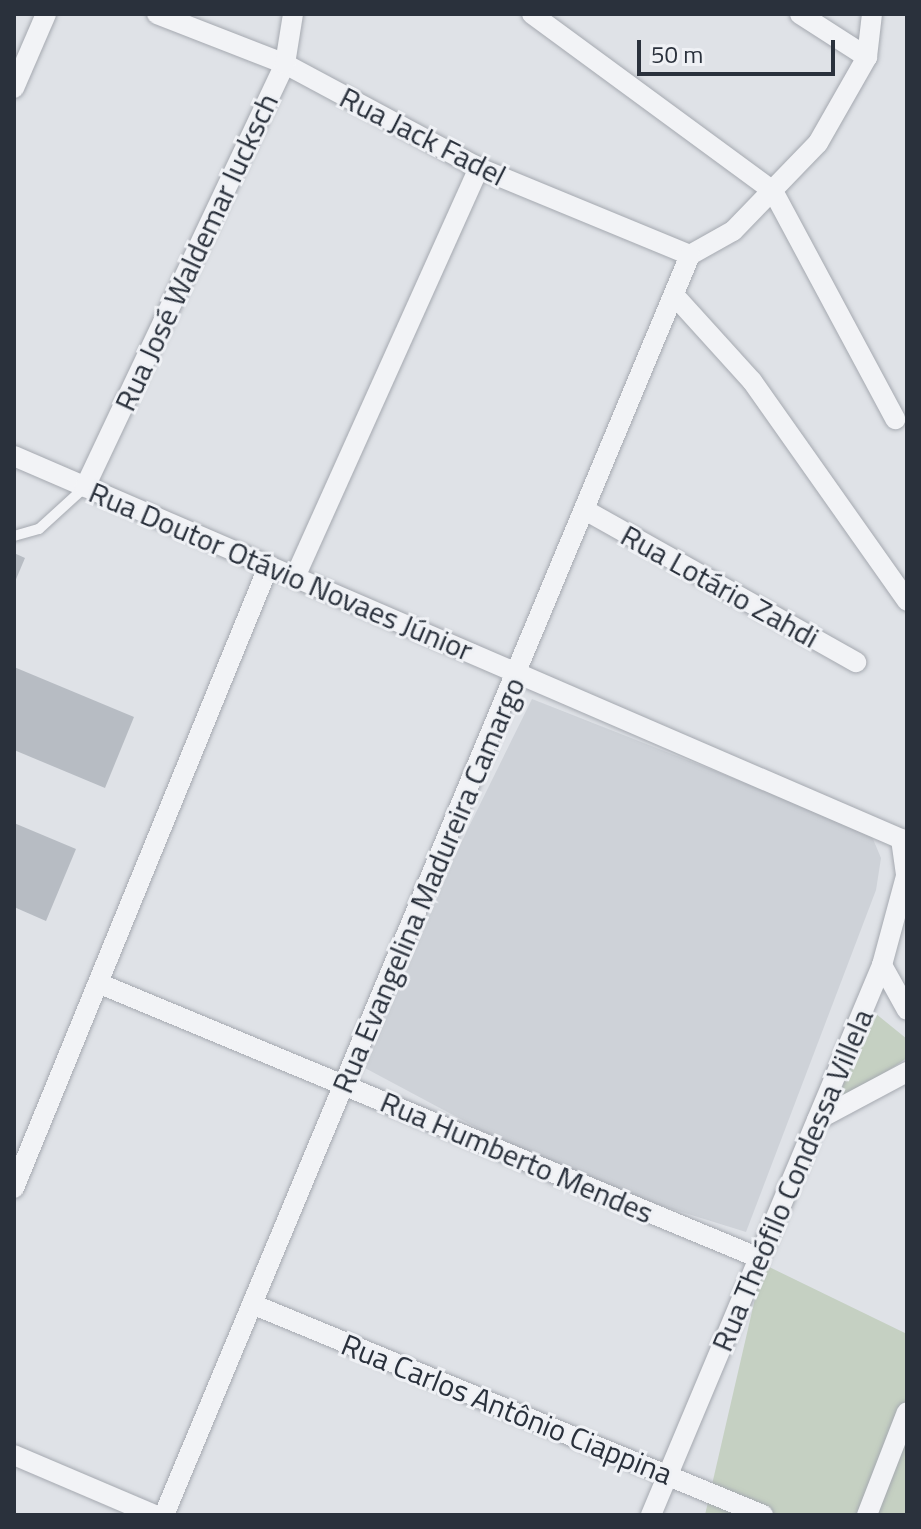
<!DOCTYPE html>
<meta charset="utf-8">
<style>
body{margin:0}
#map{position:relative;width:921px;height:1529px;overflow:hidden;background:#dfe2e7;font-family:"Titillium Web",sans-serif}
div>[style]{position:absolute}
[style*='--x']{left:calc(var(--x)*1px);top:calc(var(--y)*1px);width:calc(var(--w)*1px);rotate:calc(var(--a)*1deg)}
.built>*{inset:0;background:#ced2d8}
.green>*{inset:0;background:#c5d0c2}
.building>*{inset:0;background:#b7bcc3}
.roads{filter:drop-shadow(0 0 2px #a5a9b0) drop-shadow(0 0 2px #a5a9b0)}
.service>*{height:10px;margin:-5px;padding:0 5px;transform-origin:5px;border-radius:5px;background:#f2f3f6}
.minor>*{height:20px;margin:-10px;padding:0 10px;transform-origin:10px;border-radius:10px;background:#f2f3f6}
span{translate:-50% -50%;white-space:nowrap;text-align:center;line-height:1.15;-webkit-text-stroke:6px #eff1f5;paint-order:stroke}
.street-label{font-size:30px;color:#2a313c}
.frame{position:absolute;inset:0;border:16px solid #2a313c;pointer-events:none}
.scale{position:absolute;left:637px;top:40px;width:198px;height:36px;box-sizing:border-box;border:4px solid #2a313c;border-top:0;padding-left:10px;font-size:24px;line-height:28px;white-space:nowrap;color:#2a313c;-webkit-text-stroke:6px #eff1f5;paint-order:stroke}
</style>
<div id="map">
<div class="built">
<div style="clip-path:polygon(532px 699px,870px 832px,881px 858px,876px 890px,746px 1232px,569px 1177px,365px 1068px,454px 857px)"></div>
</div>
<div class="green">
<div style="clip-path:polygon(870px 1009px,907px 1039px,907px 1058px,836px 1105px)"></div>
<div style="clip-path:polygon(763px 1264px,907px 1334px,907px 1515px,705px 1515px)"></div>
</div>
<div class="building">
<div style="clip-path:polygon(14px 553px,25px 558px,14px 584px)"></div>
<div style="clip-path:polygon(14px 667px,134px 717px,105px 788px,14px 750px)"></div>
<div style="clip-path:polygon(14px 823px,76px 849px,46px 921px,14px 907px)"></div>
</div>
<div class="roads">
<div class="service">
<div style="--x:14;--y:536;--w:26;--a:-16"></div>
<div style="--x:39;--y:529;--w:62;--a:-42.4"></div>
</div>
<div class="minor">
<div style="--x:157;--y:14;--w:137;--a:21.3"></div>
<div style="--x:285;--y:64;--w:220;--a:28.2"></div>
<div style="--x:479;--y:168;--w:228;--a:22.4"></div>
<div style="--x:532;--y:14;--w:299;--a:36.3"></div>
<div style="--x:773;--y:191;--w:259;--a:61.8"></div>
<div style="--x:800;--y:14;--w:80;--a:32.7"></div>
<div style="--x:14;--y:88;--w:81;--a:-66.6"></div>
<div style="--x:690;--y:255;--w:49;--a:-29.2"></div>
<div style="--x:733;--y:231;--w:122;--a:-46"></div>
<div style="--x:818;--y:143;--w:99;--a:-60.3"></div>
<div style="--x:867;--y:57;--w:43;--a:-83.4"></div>
<div style="--x:674;--y:295;--w:116;--a:47.8"></div>
<div style="--x:752;--y:381;--w:269;--a:54.8"></div>
<div style="--x:14;--y:456;--w:966;--a:23.35"></div>
<div style="--x:901;--y:839;--w:37;--a:82"></div>
<div style="--x:906;--y:876;--w:92;--a:105.1"></div>
<div style="--x:882;--y:965;--w:597;--a:112.78"></div>
<div style="--x:85;--y:487;--w:468;--a:-64.7"></div>
<div style="--x:285;--y:64;--w:51;--a:-80.9"></div>
<div style="--x:585;--y:510;--w:311;--a:29.3"></div>
<div style="--x:295;--y:577;--w:448;--a:-65.8"></div>
<div style="--x:882;--y:965;--w:51;--a:60.9"></div>
<div style="--x:98;--y:983;--w:716;--a:22.59"></div>
<div style="--x:817;--y:1120;--w:102;--a:-28.1"></div>
<div style="--x:14;--y:1188;--w:673;--a:-67.74"></div>
<div style="--x:252;--y:1304;--w:553;--a:22.44"></div>
<div style="--x:14;--y:1455;--w:153;--a:23.1"></div>
<div style="--x:164;--y:1515;--w:1365;--a:-67.34"></div>
<div style="--x:867;--y:1515;--w:110;--a:-68.8"></div>
</div>
</div>
<div class="street-label">
<span style="left:423px;top:136px;rotate:27deg">Rua Jack Fadel</span>
<span style="left:196px;top:252px;rotate:-65deg">Rua José Waldemar Iucksch</span>
<span style="left:281px;top:571px;rotate:23deg">Rua Doutor Otávio Novaes Júnior</span>
<span style="left:720px;top:586px;rotate:29deg">Rua Lotário Zahdi</span>
<span style="left:428px;top:885px;rotate:-67deg">Rua Evangelina Madureira Camargo</span>
<span style="left:517px;top:1157px;rotate:23deg">Rua Humberto Mendes</span>
<span style="left:792px;top:1180px;rotate:-67deg">Rua Theófilo Condessa Villela</span>
<span style="left:507px;top:1409px;rotate:22deg">Rua Carlos Antônio Ciappina</span>
</div>
<div class="frame"></div>
<div class="scale">50 m</div>
</div>
